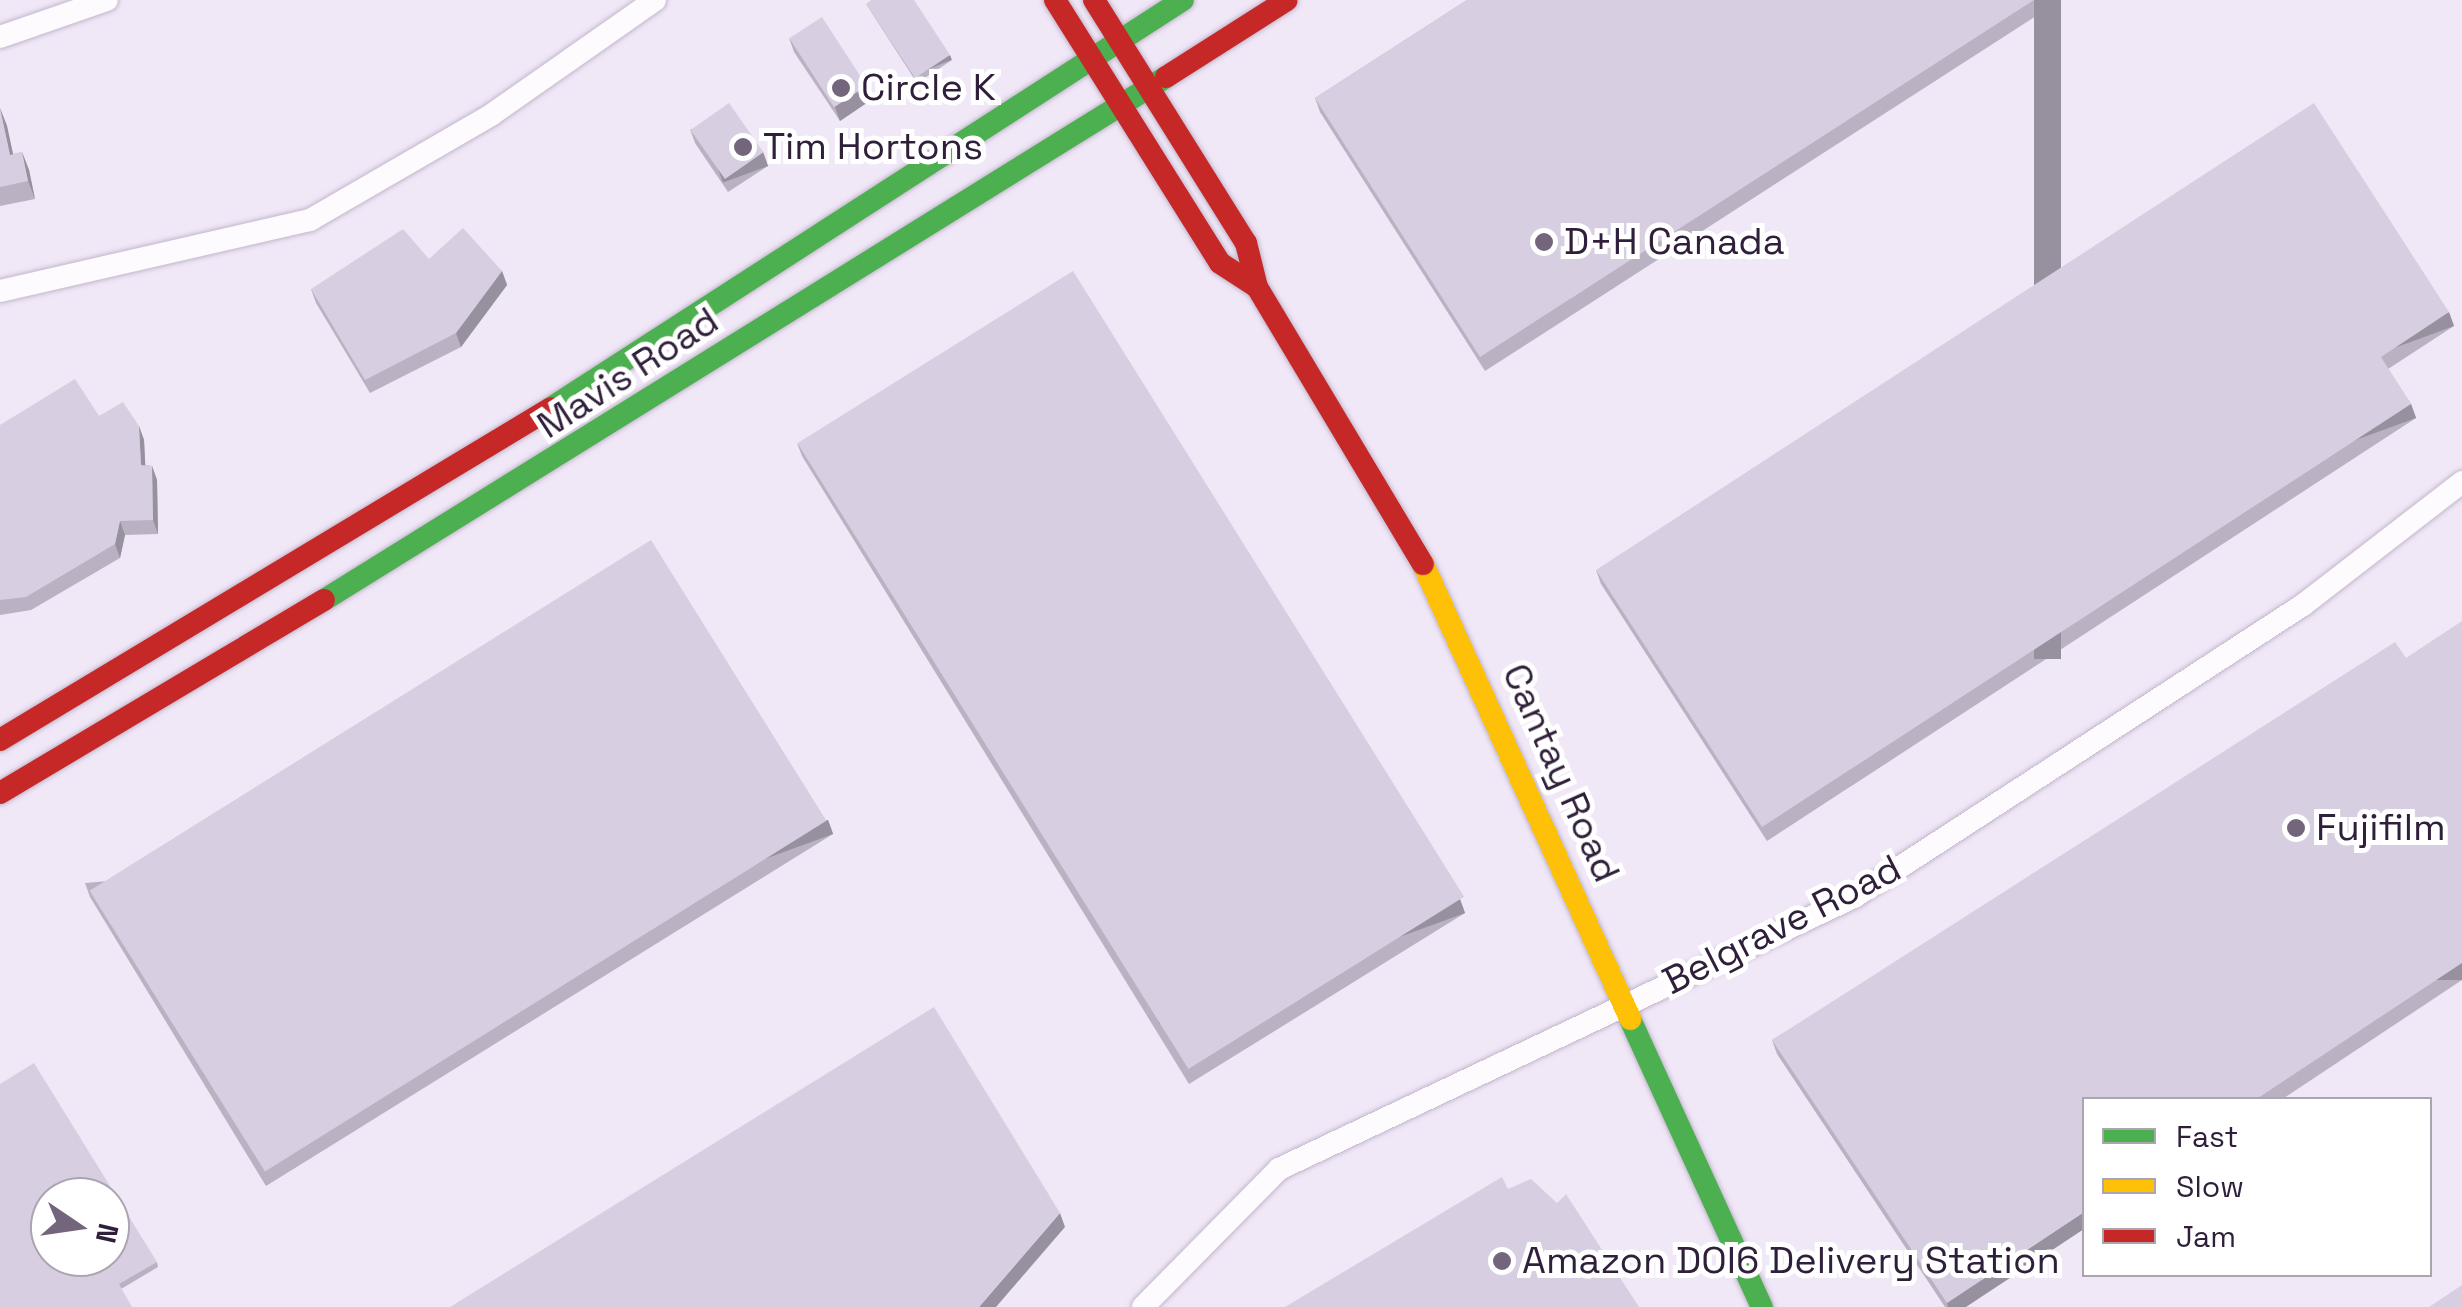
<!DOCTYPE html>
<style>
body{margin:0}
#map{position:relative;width:2462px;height:1307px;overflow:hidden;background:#f0e7f7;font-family:"Space Grotesk",sans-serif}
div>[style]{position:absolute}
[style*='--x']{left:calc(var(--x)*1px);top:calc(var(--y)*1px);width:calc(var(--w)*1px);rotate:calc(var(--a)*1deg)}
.roads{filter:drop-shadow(0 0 2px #c2b7cb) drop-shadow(0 0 2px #c2b7cb)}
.street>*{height:22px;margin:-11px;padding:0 11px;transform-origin:11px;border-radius:11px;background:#fdfbfe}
.fast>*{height:22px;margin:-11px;padding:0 11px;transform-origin:11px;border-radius:11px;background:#4caf50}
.slow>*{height:22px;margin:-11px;padding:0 11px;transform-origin:11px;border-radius:11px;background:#ffc107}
.jam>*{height:22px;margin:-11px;padding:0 11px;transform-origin:11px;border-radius:11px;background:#c62828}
.wall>*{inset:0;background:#bab1c2}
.shaded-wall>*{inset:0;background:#97909e;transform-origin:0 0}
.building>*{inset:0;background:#d8cee1;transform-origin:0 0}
.dots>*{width:28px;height:28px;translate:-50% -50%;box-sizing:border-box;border:5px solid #fff;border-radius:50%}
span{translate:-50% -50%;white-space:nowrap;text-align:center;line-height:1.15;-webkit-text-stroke:10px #fff;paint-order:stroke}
.poi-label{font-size:38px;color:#2f1f3a}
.left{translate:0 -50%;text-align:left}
.street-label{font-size:38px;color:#2f1f3a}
.legend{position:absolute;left:2082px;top:1097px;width:350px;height:180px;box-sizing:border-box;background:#fff;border:2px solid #aca5b0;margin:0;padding:12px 18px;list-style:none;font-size:30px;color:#2f1f3a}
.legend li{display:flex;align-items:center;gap:20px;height:50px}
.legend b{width:50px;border:2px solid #aca5b0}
.north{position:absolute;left:30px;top:1177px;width:100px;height:100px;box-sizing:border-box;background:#fff;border:2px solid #aca5b0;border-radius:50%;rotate:103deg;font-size:28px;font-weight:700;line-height:40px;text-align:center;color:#2f1f3a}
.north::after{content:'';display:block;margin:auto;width:35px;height:45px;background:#73657c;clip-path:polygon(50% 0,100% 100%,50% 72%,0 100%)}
</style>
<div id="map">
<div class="roads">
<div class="street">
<div style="--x:0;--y:37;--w:113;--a:-19.1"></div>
<div style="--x:0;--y:291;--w:318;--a:-12.9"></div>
<div style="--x:310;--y:220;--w:209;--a:-30.1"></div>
<div style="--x:491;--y:115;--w:200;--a:-35"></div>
<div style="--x:1143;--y:1307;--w:194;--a:-45.4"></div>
<div style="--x:1279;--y:1169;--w:636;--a:-25.32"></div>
<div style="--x:1854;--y:897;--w:536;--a:-33.04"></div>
<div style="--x:2303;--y:605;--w:201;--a:-37.7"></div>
</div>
<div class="fast">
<div style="--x:551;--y:408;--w:752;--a:-32.85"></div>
<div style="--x:324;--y:600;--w:991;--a:-31.85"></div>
<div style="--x:1630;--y:1019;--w:317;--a:65.4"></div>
</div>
<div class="slow">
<div style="--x:1423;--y:564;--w:500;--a:65.5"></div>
</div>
<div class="jam">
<div style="--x:1055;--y:0;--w:310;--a:57.9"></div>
<div style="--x:1220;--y:263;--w:44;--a:33"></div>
<div style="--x:1094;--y:0;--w:287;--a:58"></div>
<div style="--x:1246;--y:243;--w:45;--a:76"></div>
<div style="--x:1257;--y:287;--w:323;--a:59.1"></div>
<div style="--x:1166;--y:77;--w:143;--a:-32.5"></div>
<div style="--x:0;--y:740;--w:643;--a:-31.07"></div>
<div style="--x:0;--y:793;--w:377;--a:-30.8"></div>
</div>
</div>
<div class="wall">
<div style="clip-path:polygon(1467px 0,2061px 0,1485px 371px,1320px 112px,1315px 98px)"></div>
<div style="clip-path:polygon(866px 4px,952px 60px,917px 83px)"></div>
<div style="clip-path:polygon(789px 38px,871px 100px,840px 121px,794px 52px)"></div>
<div style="clip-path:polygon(0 108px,7px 126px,13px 154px,22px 152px,29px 170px,35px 199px,0 206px)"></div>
<div style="clip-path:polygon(690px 129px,763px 152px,768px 166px,728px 192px,695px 143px)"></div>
<div style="clip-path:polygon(429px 259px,502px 271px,507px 285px,461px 347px,370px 393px,316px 303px,311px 289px)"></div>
<div style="clip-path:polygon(2454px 326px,2388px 369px,2411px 404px,2416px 418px,1767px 841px,1601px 584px,1596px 570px)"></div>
<div style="clip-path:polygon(99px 416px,139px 426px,144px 440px,145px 465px,152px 466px,157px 480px,158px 534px,125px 535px,120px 558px,31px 610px,0 615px,0 425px)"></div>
<div style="clip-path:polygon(797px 443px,1465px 913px,1189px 1084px,802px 456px)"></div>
<div style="clip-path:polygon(2406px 658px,2462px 980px,2281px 1100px,2084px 1100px,1966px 1307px,1945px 1307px,1777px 1054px,1772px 1040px)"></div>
<div style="clip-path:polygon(828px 820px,833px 834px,266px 1186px,90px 897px,85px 883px)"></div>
<div style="clip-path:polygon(157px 1262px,158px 1267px,121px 1289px,0 1307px)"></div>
</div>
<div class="shaded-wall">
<div style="left:2034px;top:0;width:27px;height:659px"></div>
<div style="left:950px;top:55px;width:5px;height:42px;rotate:68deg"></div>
<div style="clip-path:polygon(866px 86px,871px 100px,840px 121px,835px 107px)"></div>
<div style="clip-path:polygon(0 108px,7px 126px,17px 173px,10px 155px)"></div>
<div style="clip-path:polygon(22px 152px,29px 170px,35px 199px,28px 181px)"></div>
<div style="left:763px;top:152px;width:15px;height:48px;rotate:70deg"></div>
<div style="clip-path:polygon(502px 271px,507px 285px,461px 347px,456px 333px)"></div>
<div style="left:2449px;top:312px;width:15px;height:82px;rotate:70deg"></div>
<div style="left:2411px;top:404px;width:15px;height:775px;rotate:70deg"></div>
<div style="clip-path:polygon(139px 426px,144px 440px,146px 478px,141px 465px)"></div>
<div style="clip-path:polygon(152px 466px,157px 480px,158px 534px,153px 520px)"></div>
<div style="clip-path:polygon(120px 521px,125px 535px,120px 558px,115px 544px)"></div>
<div style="left:828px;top:820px;width:15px;height:668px;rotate:70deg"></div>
<div style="left:1460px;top:899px;width:15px;height:325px;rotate:70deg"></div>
<div style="left:2462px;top:963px;width:17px;height:248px;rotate:90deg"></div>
<div style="clip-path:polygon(2084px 1212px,2084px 1229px,1966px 1307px,1948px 1307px,1947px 1303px)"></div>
<div style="clip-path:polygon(1060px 1213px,1065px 1227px,996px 1307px,979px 1307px)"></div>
</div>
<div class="building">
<div style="clip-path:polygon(871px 0,914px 0,950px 55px,915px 78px,866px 4px)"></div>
<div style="clip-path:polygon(1467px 0,2034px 0,1480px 357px,1315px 98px)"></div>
<div style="left:822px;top:17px;width:82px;height:39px;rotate:57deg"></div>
<div style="left:729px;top:103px;width:60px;height:47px;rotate:55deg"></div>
<div style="clip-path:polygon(2314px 103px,2449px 312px,2381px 357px,2411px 404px,1762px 827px,1596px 570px)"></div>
<div style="clip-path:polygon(0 108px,10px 155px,22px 152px,28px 181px,0 187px)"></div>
<div style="clip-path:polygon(463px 228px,502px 271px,456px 333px,365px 380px,311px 289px,403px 229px,429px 259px)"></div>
<div style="left:1073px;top:271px;width:738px;height:325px;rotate:58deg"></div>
<div style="clip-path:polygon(75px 379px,99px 416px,123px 402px,139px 426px,141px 465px,152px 466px,153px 520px,120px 521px,115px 544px,26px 597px,0 600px,0 425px)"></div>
<div style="left:651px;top:540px;width:331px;height:662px;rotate:58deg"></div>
<div style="clip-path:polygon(2462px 621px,2462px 963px,2255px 1100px,2084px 1100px,2084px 1212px,1947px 1303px,1772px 1040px,2395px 642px,2406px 658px)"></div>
<div style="clip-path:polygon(934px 1007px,1060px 1213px,979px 1307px,450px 1307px)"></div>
<div style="clip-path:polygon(evenodd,34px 1063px,157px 1262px,119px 1284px,132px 1307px,0 1307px,0 1084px,34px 1063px,50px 1197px,110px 1197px,110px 1257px,50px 1257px,50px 1197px)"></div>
<div style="clip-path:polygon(1502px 1177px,1508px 1189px,1531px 1179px,1557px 1203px,1566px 1194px,1639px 1307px,1285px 1307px)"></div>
<div style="clip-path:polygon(2462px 1285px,2462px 1307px,2429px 1307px)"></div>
</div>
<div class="dots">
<div style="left:841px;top:88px;background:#73657c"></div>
<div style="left:743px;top:147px;background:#73657c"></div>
<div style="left:1544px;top:242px;background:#73657c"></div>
<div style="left:2296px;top:828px;background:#73657c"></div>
<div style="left:1502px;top:1261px;background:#73657c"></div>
</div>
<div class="poi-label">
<span class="left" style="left:861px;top:88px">Circle K</span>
<span class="left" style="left:763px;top:147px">Tim Hortons</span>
<span class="left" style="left:1564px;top:242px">D+H Canada</span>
<span class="left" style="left:2316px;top:828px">Fujifilm</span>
<span class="left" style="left:1522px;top:1261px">Amazon DOI6 Delivery Station</span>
</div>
<div class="street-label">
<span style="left:628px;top:373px;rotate:-33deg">Mavis Road</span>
<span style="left:1561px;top:773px;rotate:66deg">Cantay Road</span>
<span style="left:1782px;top:925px;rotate:-27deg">Belgrave Road</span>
</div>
<ul class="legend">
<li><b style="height:12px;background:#4caf50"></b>Fast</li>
<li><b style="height:12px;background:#ffc107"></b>Slow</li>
<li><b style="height:12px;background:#c62828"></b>Jam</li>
</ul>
<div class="north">N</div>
</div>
